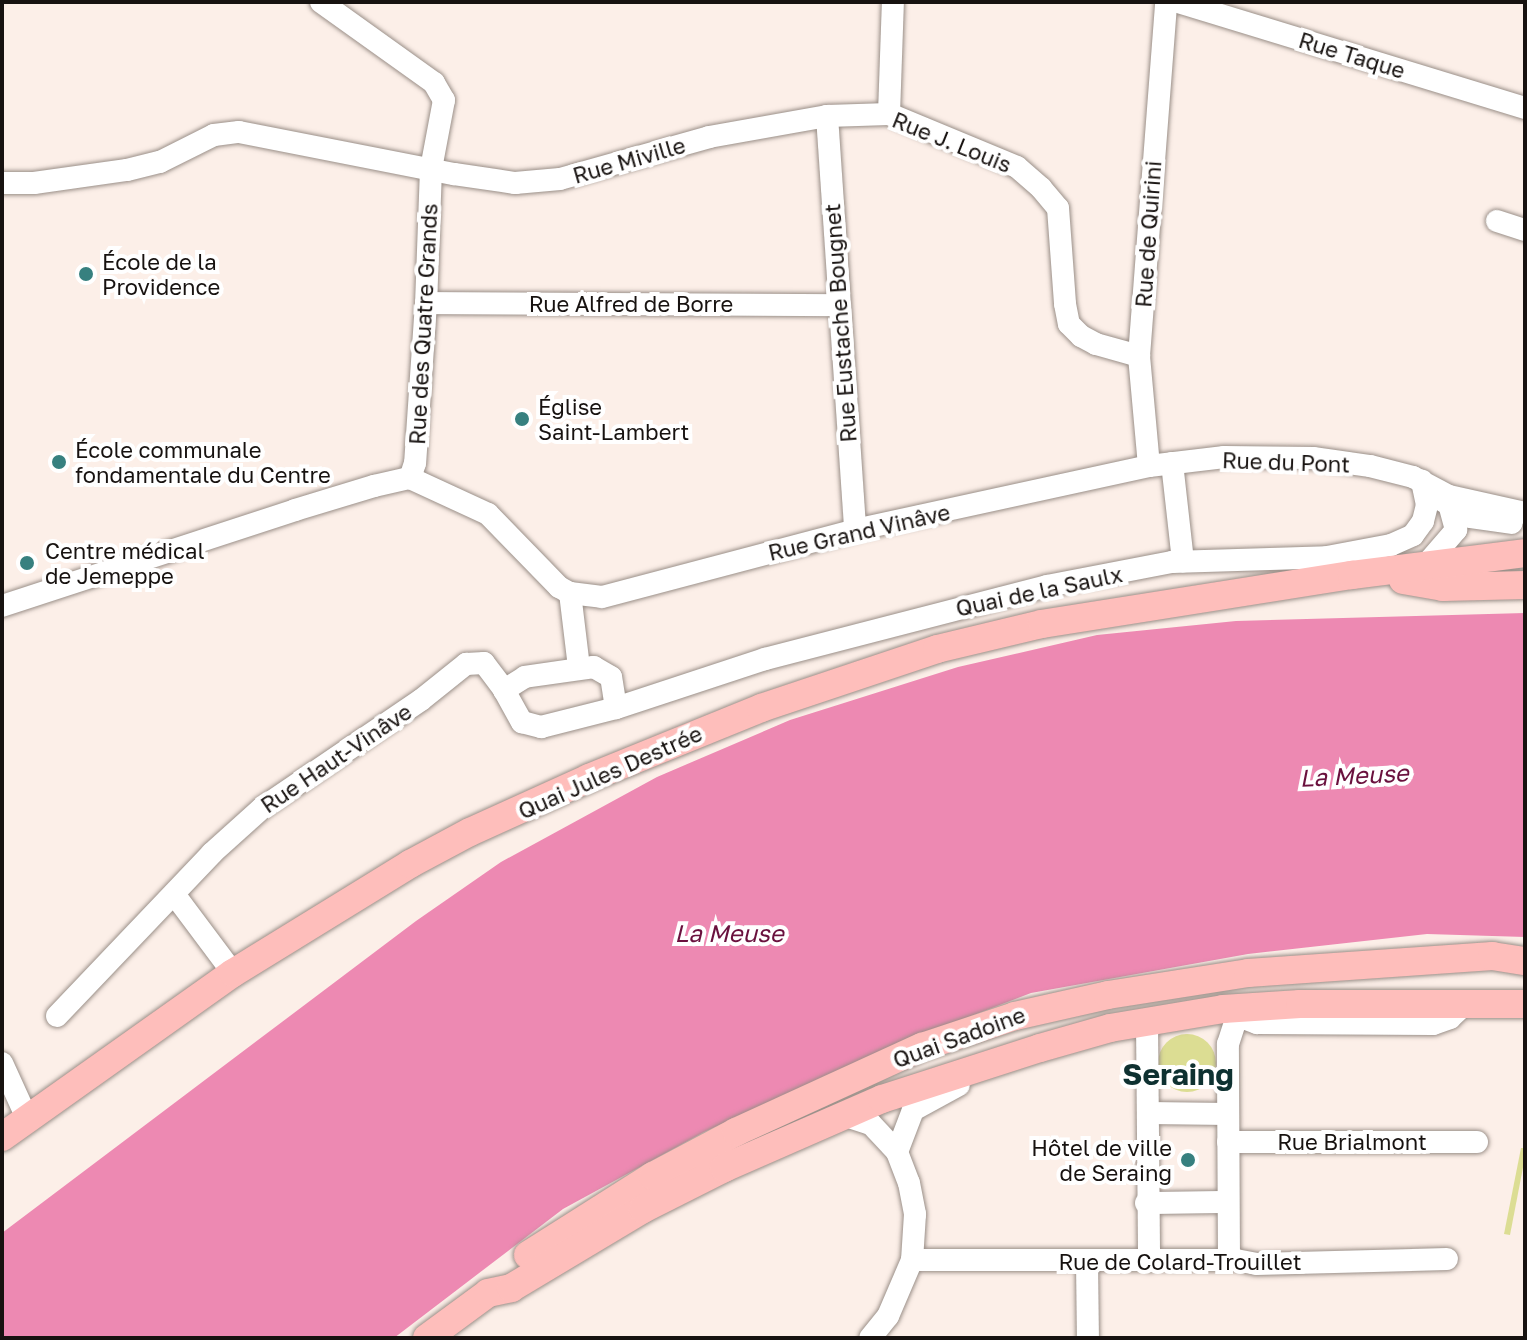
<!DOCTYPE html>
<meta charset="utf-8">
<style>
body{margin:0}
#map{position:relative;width:1527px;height:1340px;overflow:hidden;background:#fcefe8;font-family:"Golos Text",sans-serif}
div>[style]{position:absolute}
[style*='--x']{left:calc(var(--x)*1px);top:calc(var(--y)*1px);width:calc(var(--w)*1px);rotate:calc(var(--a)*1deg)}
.green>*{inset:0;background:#dcdd93}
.round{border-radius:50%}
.water>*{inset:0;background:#ed89b2}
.roads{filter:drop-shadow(0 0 2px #9a8f88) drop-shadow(0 0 2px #9a8f88)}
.minor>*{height:22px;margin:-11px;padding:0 11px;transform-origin:11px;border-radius:11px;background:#fff}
.major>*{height:28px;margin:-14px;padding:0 14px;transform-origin:14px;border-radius:14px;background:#febebb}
.dots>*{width:22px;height:22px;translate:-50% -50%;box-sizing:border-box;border:4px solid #fff;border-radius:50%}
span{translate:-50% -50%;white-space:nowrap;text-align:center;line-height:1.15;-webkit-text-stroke:8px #fff;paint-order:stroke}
.street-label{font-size:22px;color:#171210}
.poi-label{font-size:22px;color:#171210}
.left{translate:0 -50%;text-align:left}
.right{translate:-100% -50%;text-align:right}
.water-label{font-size:24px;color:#6a113e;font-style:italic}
.district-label{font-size:30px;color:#0e3131;font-weight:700}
.frame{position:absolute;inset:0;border:4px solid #171210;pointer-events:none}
</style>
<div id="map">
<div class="green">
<div class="round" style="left:1158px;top:1034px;width:58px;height:58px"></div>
<div style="clip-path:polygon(1521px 1148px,1525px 1148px,1525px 1157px,1510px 1235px,1504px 1234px)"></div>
</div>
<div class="water">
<div style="clip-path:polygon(1525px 613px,1525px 937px,1427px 934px,1248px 954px,1031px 993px,903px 1042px,704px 1132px,563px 1209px,394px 1338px,2px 1338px,2px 1233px,416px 921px,501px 862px,657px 777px,790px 720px,958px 667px,1097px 635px,1236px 621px)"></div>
</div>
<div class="roads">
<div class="minor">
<div style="--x:321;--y:2;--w:139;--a:35.6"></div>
<div style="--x:434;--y:83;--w:20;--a:60"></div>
<div style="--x:444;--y:100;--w:70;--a:100.7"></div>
<div style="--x:431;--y:169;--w:134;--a:92.1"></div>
<div style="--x:426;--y:303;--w:160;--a:93.9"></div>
<div style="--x:415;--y:463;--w:16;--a:108"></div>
<div style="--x:1178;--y:2;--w:363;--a:17"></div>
<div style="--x:889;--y:114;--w:112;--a:-88"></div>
<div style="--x:827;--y:116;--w:415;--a:86.1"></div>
<div style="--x:2;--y:183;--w:32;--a:0"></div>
<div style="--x:34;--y:183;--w:94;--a:-8"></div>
<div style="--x:127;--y:170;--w:34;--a:-14"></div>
<div style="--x:160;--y:162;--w:60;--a:-26.6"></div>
<div style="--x:214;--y:135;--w:25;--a:-7"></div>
<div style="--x:239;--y:132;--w:219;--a:11.1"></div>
<div style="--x:454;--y:174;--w:62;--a:8.4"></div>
<div style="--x:515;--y:183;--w:45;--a:-5.1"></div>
<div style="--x:560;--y:179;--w:155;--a:-15.7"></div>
<div style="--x:709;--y:137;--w:120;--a:-10.1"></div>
<div style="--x:827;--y:116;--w:62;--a:-1.8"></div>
<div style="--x:889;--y:114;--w:139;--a:22.5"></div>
<div style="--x:1017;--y:167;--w:32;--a:41"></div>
<div style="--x:1041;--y:188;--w:26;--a:50"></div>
<div style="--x:1058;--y:208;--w:96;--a:85.8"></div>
<div style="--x:1065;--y:304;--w:20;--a:79"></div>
<div style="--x:1069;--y:324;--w:17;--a:45"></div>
<div style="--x:1081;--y:336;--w:17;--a:28"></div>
<div style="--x:1096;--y:344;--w:45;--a:15.6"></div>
<div style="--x:1497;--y:221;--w:29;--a:18"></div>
<div style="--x:426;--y:303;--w:411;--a:0.3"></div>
<div style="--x:1172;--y:463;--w:99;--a:83.6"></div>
<div style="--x:1149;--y:466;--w:110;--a:-95.2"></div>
<div style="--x:1139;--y:356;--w:355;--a:-85.6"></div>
<div style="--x:410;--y:478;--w:86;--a:24.8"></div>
<div style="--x:488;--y:514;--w:102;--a:45.8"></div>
<div style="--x:559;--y:587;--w:13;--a:29"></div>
<div style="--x:570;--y:593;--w:32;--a:7"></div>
<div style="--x:602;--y:597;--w:262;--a:-14.8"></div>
<div style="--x:855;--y:530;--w:301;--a:-12.3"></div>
<div style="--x:1149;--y:466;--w:76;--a:-6.8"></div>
<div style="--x:1224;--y:457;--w:89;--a:0.6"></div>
<div style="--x:1313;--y:458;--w:58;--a:8"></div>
<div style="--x:1370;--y:466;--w:44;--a:14.3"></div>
<div style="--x:1413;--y:477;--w:41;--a:27.8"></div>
<div style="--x:1449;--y:496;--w:78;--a:12.6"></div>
<div style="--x:1443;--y:501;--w:32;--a:30"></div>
<div style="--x:1471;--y:517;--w:41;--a:8.3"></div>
<div style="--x:1425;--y:566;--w:48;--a:-49.3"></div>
<div style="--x:1456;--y:530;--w:24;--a:-105"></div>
<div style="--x:570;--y:593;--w:75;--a:83.1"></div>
<div style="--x:2;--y:606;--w:308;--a:-18.1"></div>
<div style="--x:295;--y:510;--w:83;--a:-16.9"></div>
<div style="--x:374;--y:486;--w:37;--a:-13"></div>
<div style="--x:616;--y:708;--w:31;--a:-99"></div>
<div style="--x:611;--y:677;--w:20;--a:-150"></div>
<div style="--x:594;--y:667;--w:70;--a:171.8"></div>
<div style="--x:525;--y:677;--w:25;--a:148"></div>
<div style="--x:504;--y:690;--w:37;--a:61"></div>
<div style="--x:522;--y:722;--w:20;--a:15"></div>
<div style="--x:541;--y:727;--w:77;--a:-14.2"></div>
<div style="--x:616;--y:708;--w:157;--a:-18.2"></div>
<div style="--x:765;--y:659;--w:291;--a:-14.5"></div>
<div style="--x:1047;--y:586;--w:127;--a:-10.9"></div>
<div style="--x:1172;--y:562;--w:155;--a:-1.8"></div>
<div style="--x:1327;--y:557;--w:65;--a:-10.6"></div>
<div style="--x:1391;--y:545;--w:24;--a:-24"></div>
<div style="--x:1413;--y:535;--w:17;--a:-54"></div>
<div style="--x:1423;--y:521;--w:16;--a:-76"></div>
<div style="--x:1427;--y:505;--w:25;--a:-102"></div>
<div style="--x:174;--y:894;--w:99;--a:53.2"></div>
<div style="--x:1240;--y:1007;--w:13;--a:63"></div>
<div style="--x:1246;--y:1019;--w:12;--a:20"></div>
<div style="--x:1257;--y:1023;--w:176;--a:0.3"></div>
<div style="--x:1433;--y:1024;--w:18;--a:-19"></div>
<div style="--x:1450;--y:1018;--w:19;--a:-43"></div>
<div style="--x:57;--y:1016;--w:225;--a:-46.4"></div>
<div style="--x:212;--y:853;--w:67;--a:-42"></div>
<div style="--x:262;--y:808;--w:192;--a:-34.2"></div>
<div style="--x:421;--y:700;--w:58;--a:-38.7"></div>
<div style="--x:466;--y:664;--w:18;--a:-3"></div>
<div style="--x:484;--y:663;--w:34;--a:53"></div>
<div style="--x:1147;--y:1021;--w:240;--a:89.5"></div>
<div style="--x:2;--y:1063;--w:60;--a:65.6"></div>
<div style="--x:1148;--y:1113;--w:80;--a:0.7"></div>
<div style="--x:843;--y:1115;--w:29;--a:18"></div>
<div style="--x:871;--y:1124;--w:38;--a:47"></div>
<div style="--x:897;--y:1152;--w:33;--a:69"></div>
<div style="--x:909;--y:1183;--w:32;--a:79"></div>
<div style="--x:915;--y:1214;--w:46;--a:93.7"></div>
<div style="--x:912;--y:1260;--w:61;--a:113.2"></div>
<div style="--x:888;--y:1316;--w:28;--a:129"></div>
<div style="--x:1228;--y:1142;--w:249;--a:0"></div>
<div style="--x:897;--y:1152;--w:45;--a:-69.1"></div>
<div style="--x:913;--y:1110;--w:52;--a:-28.5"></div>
<div style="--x:1146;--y:1203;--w:82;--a:-0.7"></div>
<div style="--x:912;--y:1260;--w:324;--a:0"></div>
<div style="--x:1236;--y:1260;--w:20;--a:11"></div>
<div style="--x:1256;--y:1264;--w:191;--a:-1.5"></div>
<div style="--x:1229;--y:1260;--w:216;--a:-90.3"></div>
<div style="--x:1228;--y:1044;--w:39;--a:-72"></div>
<div style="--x:1087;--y:1261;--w:77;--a:89.3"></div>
</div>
<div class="major">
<div style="--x:1403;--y:580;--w:41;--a:9.9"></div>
<div style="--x:1443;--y:587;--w:82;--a:-1.4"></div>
<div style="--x:2;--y:1137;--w:283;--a:-35.4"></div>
<div style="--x:233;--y:973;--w:208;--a:-31.6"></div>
<div style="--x:410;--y:864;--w:68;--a:-28.1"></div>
<div style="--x:470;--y:832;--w:131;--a:-24.4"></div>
<div style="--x:589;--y:778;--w:186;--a:-22.1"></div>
<div style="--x:761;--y:708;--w:186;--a:-18.5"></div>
<div style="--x:937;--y:649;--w:108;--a:-13.4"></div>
<div style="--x:1042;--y:624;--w:314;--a:-9"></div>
<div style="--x:1352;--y:575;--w:174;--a:-7.2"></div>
<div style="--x:528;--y:1255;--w:148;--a:-32.3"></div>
<div style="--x:653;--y:1176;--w:94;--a:-27.9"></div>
<div style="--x:736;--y:1132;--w:205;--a:-24.6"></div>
<div style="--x:922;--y:1047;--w:98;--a:-18.4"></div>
<div style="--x:1015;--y:1016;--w:95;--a:-12.7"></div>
<div style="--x:1108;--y:995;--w:142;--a:-8.9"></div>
<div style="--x:1248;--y:973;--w:245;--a:-4"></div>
<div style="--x:1492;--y:956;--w:33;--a:9"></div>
<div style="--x:427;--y:1338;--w:76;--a:-36.4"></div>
<div style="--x:488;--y:1293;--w:24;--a:-12"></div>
<div style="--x:511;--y:1288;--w:154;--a:-30.9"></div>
<div style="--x:643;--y:1209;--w:91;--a:-26.8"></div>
<div style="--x:724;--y:1168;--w:172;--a:-23.6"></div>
<div style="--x:882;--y:1099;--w:166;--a:-17.9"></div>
<div style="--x:1040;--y:1048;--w:73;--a:-15.9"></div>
<div style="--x:1110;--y:1028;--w:115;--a:-9.5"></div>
<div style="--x:1223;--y:1009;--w:77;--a:-3.7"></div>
<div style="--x:1300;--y:1004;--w:225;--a:0"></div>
</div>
</div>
<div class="dots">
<div style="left:86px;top:274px;background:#37807f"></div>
<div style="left:522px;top:419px;background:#37807f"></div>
<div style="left:59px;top:462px;background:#37807f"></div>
<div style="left:27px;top:563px;background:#37807f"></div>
<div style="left:1188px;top:1160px;background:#37807f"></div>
</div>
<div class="street-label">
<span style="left:1352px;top:55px;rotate:17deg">Rue Taque</span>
<span style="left:952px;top:142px;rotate:22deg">Rue J. Louis</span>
<span style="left:629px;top:160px;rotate:-16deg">Rue Miville</span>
<span style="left:1148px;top:234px;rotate:-86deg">Rue de Quirini</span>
<span style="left:631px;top:304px">Rue Alfred de Borre</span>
<span style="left:840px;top:323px;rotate:-94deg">Rue Eustache Bougnet</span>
<span style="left:423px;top:324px;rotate:-87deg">Rue des Quatre Grands</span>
<span style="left:1286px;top:462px;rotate:2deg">Rue du Pont</span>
<span style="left:859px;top:532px;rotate:-13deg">Rue Grand Vinâve</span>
<span style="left:1039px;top:591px;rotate:-12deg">Quai de la Saulx</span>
<span style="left:336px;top:758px;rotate:-34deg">Rue Haut-Vinâve</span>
<span style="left:610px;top:772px;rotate:-24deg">Quai Jules Destrée</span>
<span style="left:959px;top:1037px;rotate:-20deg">Quai Sadoine</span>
<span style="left:1352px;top:1142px">Rue Brialmont</span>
<span style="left:1180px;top:1262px">Rue de Colard-Trouillet</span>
</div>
<div class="poi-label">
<span class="left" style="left:102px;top:274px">École de la<br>Providence</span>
<span class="left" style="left:538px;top:419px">Église<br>Saint-Lambert</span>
<span class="left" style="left:75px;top:462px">École communale<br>fondamentale du Centre</span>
<span class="left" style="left:45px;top:563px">Centre médical<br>de Jemeppe</span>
<span class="right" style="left:1172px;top:1160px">Hôtel de ville<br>de Seraing</span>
</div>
<div class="water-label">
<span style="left:1354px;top:775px;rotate:-3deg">La Meuse</span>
<span style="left:729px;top:933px">La Meuse</span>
</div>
<div class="district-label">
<span style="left:1178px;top:1074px">Seraing</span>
</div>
<div class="frame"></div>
</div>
